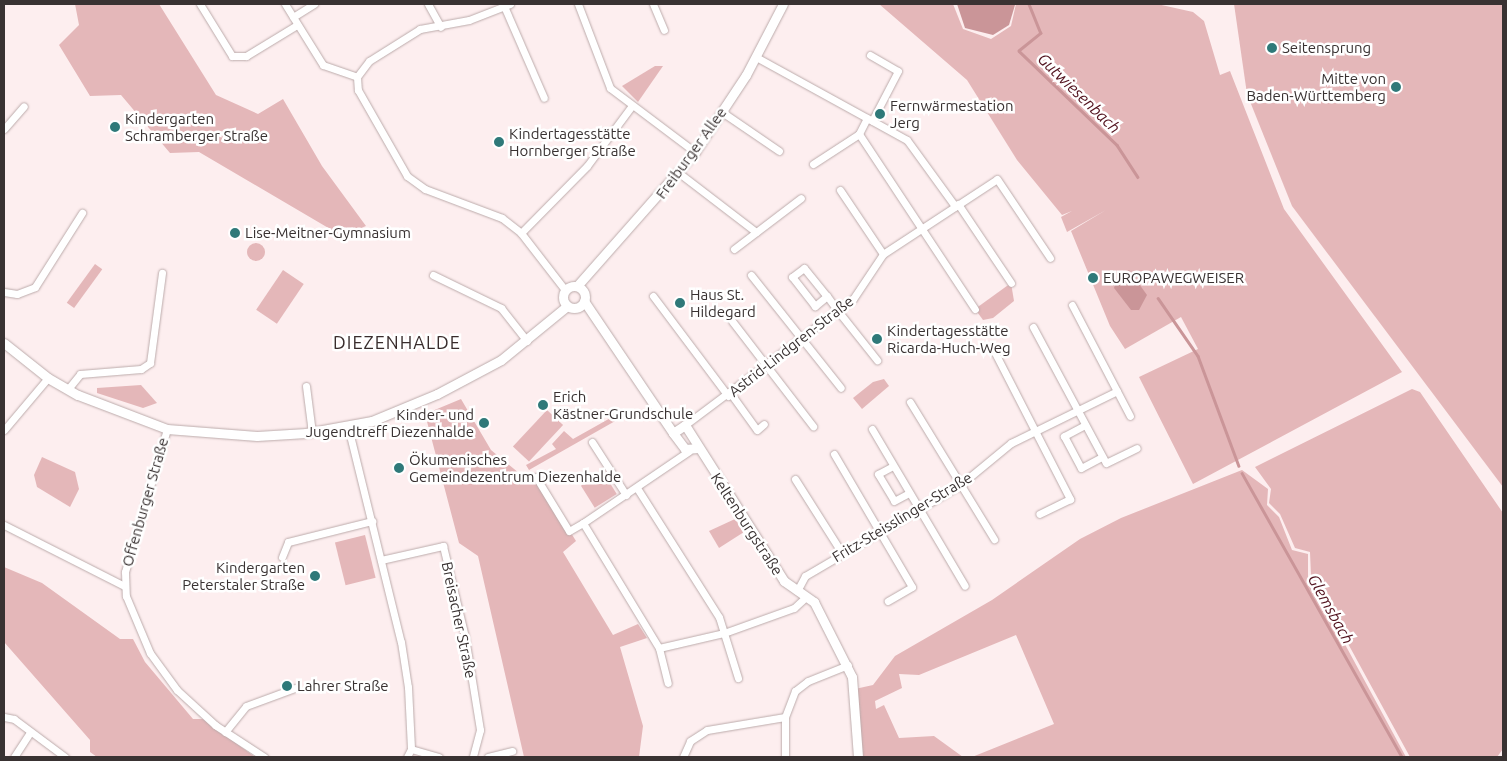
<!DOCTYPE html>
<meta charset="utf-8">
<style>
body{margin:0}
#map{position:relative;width:1507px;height:761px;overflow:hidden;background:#fdeeef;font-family:Ubuntu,sans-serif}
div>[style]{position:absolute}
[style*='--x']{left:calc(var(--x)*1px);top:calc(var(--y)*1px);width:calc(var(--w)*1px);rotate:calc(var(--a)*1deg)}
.green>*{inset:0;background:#e4b7b9;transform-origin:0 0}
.round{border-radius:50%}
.water>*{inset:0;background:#ca9598}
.stream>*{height:2.5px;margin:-1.25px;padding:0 1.25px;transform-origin:1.25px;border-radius:1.25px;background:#ca9598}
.roads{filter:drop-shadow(0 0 1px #bcabab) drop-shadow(0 0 1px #bcabab)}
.street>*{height:7px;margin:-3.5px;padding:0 3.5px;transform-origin:3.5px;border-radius:3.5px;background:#fff}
.secondary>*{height:9px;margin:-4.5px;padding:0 4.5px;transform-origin:4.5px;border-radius:4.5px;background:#fff}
.secondary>.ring{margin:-4.5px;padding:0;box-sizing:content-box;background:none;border:9px solid #fff;border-radius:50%}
.dots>*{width:14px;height:14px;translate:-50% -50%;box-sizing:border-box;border:2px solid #fff;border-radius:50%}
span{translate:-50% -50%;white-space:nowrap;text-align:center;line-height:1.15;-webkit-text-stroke:5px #fff;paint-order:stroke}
.poi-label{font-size:15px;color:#393232}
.left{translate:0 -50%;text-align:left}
.right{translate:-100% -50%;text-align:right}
.street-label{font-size:15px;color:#393232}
.water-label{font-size:16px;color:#50101c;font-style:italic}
.quarter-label{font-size:18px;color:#392c2c;letter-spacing:1px}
.frame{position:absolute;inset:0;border:5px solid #393232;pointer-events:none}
</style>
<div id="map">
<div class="green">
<div style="clip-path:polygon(75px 4px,159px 4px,216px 95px,258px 114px,283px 99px,322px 166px,366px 226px,342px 236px,199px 152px,170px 153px,121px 95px,90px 96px,59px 45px,79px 25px)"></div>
<div style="clip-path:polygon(879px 4px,953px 4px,963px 29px,991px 39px,1011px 26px,1016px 4px,1157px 4px,1193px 12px,1204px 21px,1220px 75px,1230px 71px,1284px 209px,1402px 372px,1193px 484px,1139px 377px,1198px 349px,1181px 317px,1125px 349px,1110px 326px,1071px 231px,1106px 210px,1067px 232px,1061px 217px,1072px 211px,1062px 215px,1017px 160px,967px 80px)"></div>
<div style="clip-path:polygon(1234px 4px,1503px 4px,1503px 487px,1292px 206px,1247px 94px)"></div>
<div style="clip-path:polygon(655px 66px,663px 66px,638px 102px,622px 86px)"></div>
<div class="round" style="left:247px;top:243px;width:18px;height:18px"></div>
<div style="left:95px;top:264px;width:9px;height:48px;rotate:36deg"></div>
<div style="left:283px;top:270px;width:25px;height:48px;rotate:34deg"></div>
<div style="clip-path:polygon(1011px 283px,1014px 301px,993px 318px,983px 320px,975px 309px)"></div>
<div style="clip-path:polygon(884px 379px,889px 386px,862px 409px,853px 398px,873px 382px)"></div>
<div style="clip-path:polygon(141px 385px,157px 403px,143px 408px,97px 393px,97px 388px)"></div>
<div style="clip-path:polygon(1412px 389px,1420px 392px,1503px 513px,1503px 749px,1497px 757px,1410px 757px,1311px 576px,1310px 552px,1295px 548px,1280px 514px,1269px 503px,1271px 489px,1255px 467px)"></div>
<div style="clip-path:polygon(461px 399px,491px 450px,525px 478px,536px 477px,576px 541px,563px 552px,613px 635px,638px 624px,647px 638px,620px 647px,643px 726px,639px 757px,524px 757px,478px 556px,459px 543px,425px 414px)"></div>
<div style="left:547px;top:410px;width:22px;height:50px;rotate:43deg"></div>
<div style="clip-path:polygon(614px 416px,617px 420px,529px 470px,526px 465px,556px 449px,552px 444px,564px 431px,573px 439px)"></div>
<div style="clip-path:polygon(42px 457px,75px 472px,79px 489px,70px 507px,37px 487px,34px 475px)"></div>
<div style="clip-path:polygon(1242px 470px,1268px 489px,1267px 505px,1279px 517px,1292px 550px,1308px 554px,1308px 576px,1406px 757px,972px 757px,1054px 724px,1016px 635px,919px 675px,899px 674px,902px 688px,875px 701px,876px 709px,884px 705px,899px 738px,934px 736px,963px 757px,858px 757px,855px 689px,873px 685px,895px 656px,992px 600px,1080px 539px,1121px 518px)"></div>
<div style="left:603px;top:472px;width:26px;height:26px;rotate:58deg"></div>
<div style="clip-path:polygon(735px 519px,744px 532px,719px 548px,709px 531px)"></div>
<div style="left:365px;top:535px;width:44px;height:31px;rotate:76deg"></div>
<div style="clip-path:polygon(4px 567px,42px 583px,120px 639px,133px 639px,145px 662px,193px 719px,203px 719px,255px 757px,97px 757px,90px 752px,90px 740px,4px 642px)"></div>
</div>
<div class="water">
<div style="clip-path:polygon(957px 4px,1014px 4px,1015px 5px,1009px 25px,993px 35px,965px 28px)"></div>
<div style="clip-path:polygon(1129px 270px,1147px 295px,1139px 310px,1131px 310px,1114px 288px,1118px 274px)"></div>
</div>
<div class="stream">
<div style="--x:1029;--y:4;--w:31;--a:68"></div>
<div style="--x:1041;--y:33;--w:28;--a:141"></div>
<div style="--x:1019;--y:51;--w:136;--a:43.8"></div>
<div style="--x:1117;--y:145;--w:38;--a:57"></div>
<div style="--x:1158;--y:298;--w:70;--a:55.4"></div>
<div style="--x:1198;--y:356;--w:117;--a:69.6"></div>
<div style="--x:1242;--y:473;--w:326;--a:60.6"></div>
</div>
<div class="roads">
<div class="street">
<div style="--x:200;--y:4;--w:61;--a:58.4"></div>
<div style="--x:232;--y:56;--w:14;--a:0"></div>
<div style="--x:246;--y:56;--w:60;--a:-31.3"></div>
<div style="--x:285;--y:4;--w:72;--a:58.1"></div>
<div style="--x:323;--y:65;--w:36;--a:19"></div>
<div style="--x:428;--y:4;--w:26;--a:61"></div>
<div style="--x:510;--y:4;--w:44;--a:158.7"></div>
<div style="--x:469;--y:20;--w:50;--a:169.6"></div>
<div style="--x:420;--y:29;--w:60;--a:147.9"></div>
<div style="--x:369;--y:61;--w:20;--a:127"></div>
<div style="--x:357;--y:77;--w:13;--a:86"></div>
<div style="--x:358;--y:90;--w:99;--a:60.3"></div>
<div style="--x:407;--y:176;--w:22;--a:36"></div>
<div style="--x:425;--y:189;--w:82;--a:20.6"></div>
<div style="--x:502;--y:218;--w:24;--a:38"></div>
<div style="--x:521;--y:233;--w:72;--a:52.3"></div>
<div style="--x:578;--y:4;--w:90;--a:69.1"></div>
<div style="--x:610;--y:88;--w:106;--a:37"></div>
<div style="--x:653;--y:4;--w:28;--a:67"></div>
<div style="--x:504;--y:6;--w:100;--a:66.5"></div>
<div style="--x:293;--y:17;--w:25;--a:-32"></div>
<div style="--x:870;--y:55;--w:32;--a:30"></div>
<div style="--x:898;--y:71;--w:56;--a:117.5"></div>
<div style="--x:756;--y:57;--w:172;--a:28.8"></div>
<div style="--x:907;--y:140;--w:82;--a:54"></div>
<div style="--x:722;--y:112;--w:69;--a:34.4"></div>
<div style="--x:867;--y:118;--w:18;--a:117"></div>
<div style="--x:859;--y:134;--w:210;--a:56.5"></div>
<div style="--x:4;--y:129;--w:30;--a:-49"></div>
<div style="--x:813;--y:164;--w:55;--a:-33.1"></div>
<div style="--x:679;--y:173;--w:97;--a:37.5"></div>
<div style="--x:840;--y:190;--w:77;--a:56.1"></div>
<div style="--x:958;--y:204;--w:95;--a:56.1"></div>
<div style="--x:521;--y:233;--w:94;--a:-45.4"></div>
<div style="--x:587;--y:166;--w:74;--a:-53.3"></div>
<div style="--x:734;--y:249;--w:84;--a:-37.3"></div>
<div style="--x:433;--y:275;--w:76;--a:25.9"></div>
<div style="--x:501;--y:308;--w:42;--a:51.8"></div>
<div style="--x:751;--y:275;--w:144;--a:51.5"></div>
<div style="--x:4;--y:292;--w:13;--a:9"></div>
<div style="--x:17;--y:294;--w:19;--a:-21"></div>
<div style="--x:35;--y:287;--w:88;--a:-57.6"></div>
<div style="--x:653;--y:296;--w:125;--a:53.1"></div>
<div style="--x:827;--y:296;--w:16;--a:140"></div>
<div style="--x:815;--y:306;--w:37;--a:-128"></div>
<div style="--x:792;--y:277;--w:15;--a:-37"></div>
<div style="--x:804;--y:268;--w:36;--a:51"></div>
<div style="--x:827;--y:296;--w:19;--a:54"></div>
<div style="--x:838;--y:311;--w:63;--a:51.5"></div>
<div style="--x:1072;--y:305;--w:125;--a:62.4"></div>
<div style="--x:732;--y:321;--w:133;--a:52.4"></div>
<div style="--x:1033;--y:327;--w:154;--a:61.8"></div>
<div style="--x:1106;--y:463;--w:34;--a:-26"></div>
<div style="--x:993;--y:349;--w:169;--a:62.8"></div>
<div style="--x:1070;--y:499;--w:34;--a:154"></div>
<div style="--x:306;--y:386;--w:47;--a:82.7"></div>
<div style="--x:68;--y:389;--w:19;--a:-51"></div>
<div style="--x:80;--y:374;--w:61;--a:-4.7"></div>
<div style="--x:141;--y:369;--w:11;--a:-34"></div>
<div style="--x:150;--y:363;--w:91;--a:-82.4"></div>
<div style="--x:731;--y:394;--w:44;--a:54.2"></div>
<div style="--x:757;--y:430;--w:9;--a:-41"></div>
<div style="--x:910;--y:402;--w:161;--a:58.5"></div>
<div style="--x:685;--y:425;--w:210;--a:-36.9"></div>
<div style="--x:853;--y:299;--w:54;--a:-56.3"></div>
<div style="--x:883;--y:254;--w:136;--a:-33.3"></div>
<div style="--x:997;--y:179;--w:95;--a:56.1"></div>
<div style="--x:1085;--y:425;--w:24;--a:152"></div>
<div style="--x:1064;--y:436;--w:36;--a:62"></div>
<div style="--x:1081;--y:468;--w:24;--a:-28"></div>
<div style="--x:348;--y:427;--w:221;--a:76.2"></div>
<div style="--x:401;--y:642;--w:46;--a:81.2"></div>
<div style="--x:408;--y:687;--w:62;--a:87.2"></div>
<div style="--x:411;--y:749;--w:9;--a:117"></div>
<div style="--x:167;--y:429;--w:149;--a:106.4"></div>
<div style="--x:125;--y:572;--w:24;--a:88"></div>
<div style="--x:126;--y:596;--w:62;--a:67.2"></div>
<div style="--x:150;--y:653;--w:46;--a:53.9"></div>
<div style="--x:177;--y:690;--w:52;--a:42.6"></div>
<div style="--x:215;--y:725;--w:59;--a:33.1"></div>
<div style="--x:872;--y:429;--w:182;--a:59.4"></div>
<div style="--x:4;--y:430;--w:68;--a:-49.8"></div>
<div style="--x:592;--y:442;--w:63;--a:57.3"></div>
<div style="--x:689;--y:451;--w:128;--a:145.8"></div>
<div style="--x:583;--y:523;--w:146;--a:58.7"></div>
<div style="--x:659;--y:648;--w:67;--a:-13"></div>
<div style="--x:724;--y:633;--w:74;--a:-19.7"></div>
<div style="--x:794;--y:608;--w:16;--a:-43"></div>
<div style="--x:834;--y:454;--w:154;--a:59.6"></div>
<div style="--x:912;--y:587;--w:28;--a:150"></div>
<div style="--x:893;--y:466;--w:17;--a:152"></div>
<div style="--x:878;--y:474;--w:31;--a:59"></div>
<div style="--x:894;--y:501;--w:17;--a:-28"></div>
<div style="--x:536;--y:477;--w:63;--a:58.6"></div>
<div style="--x:569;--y:531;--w:16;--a:-30"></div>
<div style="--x:795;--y:479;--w:88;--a:57.6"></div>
<div style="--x:637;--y:488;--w:153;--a:57.6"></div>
<div style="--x:719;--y:617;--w:64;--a:72.7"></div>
<div style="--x:4;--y:525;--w:135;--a:26.9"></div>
<div style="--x:282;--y:557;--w:16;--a:-68"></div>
<div style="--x:288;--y:542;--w:87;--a:-14"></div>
<div style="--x:381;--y:560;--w:64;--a:-12.7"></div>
<div style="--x:443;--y:546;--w:94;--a:76.4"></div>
<div style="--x:465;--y:637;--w:94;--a:80.8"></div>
<div style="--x:480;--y:730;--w:28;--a:105"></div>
<div style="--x:797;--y:591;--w:17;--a:-62"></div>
<div style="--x:805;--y:576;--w:180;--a:-30.4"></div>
<div style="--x:960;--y:485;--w:66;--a:-39.5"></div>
<div style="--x:1011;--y:443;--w:118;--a:-26.1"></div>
<div style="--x:659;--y:648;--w:36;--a:76"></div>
<div style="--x:4;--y:717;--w:10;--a:11"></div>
<div style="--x:14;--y:719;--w:64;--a:36.7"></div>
<div style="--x:225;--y:732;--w:33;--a:-51"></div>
<div style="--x:246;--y:706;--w:52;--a:-20.2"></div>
<div style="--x:411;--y:749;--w:29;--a:16"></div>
<div style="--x:14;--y:757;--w:30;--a:-57"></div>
<div style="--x:488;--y:757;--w:25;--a:-14"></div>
<div style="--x:683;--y:757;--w:17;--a:-66"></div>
<div style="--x:690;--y:741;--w:20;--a:-33"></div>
<div style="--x:707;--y:730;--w:79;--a:-9.5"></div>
<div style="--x:785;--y:757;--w:40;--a:-90"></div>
<div style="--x:785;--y:717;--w:28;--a:-69"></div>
<div style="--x:795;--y:691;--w:16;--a:-38"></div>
<div style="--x:808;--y:681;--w:43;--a:-21.8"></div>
</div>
<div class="secondary">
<div class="ring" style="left:563px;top:286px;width:13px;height:13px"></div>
<div style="--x:577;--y:286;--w:179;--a:-48.6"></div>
<div style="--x:695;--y:152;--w:92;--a:-56.5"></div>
<div style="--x:746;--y:75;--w:80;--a:-62.5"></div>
<div style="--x:584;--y:301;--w:159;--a:56"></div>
<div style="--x:673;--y:433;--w:14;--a:-34"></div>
<div style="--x:685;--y:425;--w:185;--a:57.6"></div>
<div style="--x:784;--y:581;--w:37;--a:35"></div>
<div style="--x:814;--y:602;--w:84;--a:63.1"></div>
<div style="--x:852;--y:677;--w:80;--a:85.7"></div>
<div style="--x:4;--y:343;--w:56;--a:38.5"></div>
<div style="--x:48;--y:378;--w:34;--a:30"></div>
<div style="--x:78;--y:395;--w:95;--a:20.9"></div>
<div style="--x:167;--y:429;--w:90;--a:4.4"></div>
<div style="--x:257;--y:436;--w:49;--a:-3.5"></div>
<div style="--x:306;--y:433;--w:67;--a:-10.3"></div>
<div style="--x:372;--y:421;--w:70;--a:-22.6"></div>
<div style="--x:437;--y:394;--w:72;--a:-28"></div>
<div style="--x:501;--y:360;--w:85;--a:-39.3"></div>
<div style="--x:673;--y:433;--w:20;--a:53"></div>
<div style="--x:685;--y:449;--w:13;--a:-4"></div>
</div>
</div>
<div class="dots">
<div style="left:1272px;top:48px;background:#2f7979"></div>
<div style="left:1396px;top:87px;background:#2f7979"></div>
<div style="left:880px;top:114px;background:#2f7979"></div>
<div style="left:115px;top:127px;background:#2f7979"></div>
<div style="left:499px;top:142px;background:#2f7979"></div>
<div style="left:235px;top:233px;background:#2f7979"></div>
<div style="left:1093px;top:278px;background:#2f7979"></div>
<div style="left:680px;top:303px;background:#2f7979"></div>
<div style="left:877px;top:339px;background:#2f7979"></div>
<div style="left:543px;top:405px;background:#2f7979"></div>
<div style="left:484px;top:423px;background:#2f7979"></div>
<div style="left:399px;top:468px;background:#2f7979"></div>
<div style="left:315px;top:576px;background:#2f7979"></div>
<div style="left:287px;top:686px;background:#2f7979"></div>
</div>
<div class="poi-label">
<span class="left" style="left:1282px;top:48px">Seitensprung</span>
<span class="right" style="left:1386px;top:87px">Mitte von<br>Baden-Württemberg</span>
<span class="left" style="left:890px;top:114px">Fernwärmestation<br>Jerg</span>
<span class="left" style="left:125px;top:127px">Kindergarten<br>Schramberger Straße</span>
<span class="left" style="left:509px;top:142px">Kindertagesstätte<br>Hornberger Straße</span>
<span class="left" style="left:245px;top:233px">Lise-Meitner-Gymnasium</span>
<span class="left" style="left:1103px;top:278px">EUROPAWEGWEISER</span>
<span class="left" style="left:690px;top:303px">Haus St.<br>Hildegard</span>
<span class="left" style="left:887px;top:339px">Kindertagesstätte<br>Ricarda-Huch-Weg</span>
<span class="left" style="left:553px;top:405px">Erich<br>Kästner-Grundschule</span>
<span class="right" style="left:474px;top:423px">Kinder- und<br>Jugendtreff Diezenhalde</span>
<span class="left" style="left:409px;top:468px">Ökumenisches<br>Gemeindezentrum Diezenhalde</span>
<span class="right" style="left:305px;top:576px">Kindergarten<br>Peterstaler Straße</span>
<span class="left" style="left:297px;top:686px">Lahrer Straße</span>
</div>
<div class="street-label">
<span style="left:691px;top:153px;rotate:-54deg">Freiburger Allee</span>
<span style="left:791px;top:346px;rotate:-38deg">Astrid-Lindgren-Straße</span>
<span style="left:145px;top:502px;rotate:-74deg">Offenburger Straße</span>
<span style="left:902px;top:517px;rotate:-31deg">Fritz-Steisslinger-Straße</span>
<span style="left:747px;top:524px;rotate:57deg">Keltenburgstraße</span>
<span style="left:459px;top:620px;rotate:78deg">Breisacher Straße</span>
</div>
<div class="water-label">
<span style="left:1079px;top:93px;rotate:44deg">Gutwiesenbach</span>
<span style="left:1331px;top:609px;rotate:61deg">Glemsbach</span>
</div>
<div class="quarter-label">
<span style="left:397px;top:342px">DIEZENHALDE</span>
</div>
<div class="frame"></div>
</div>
